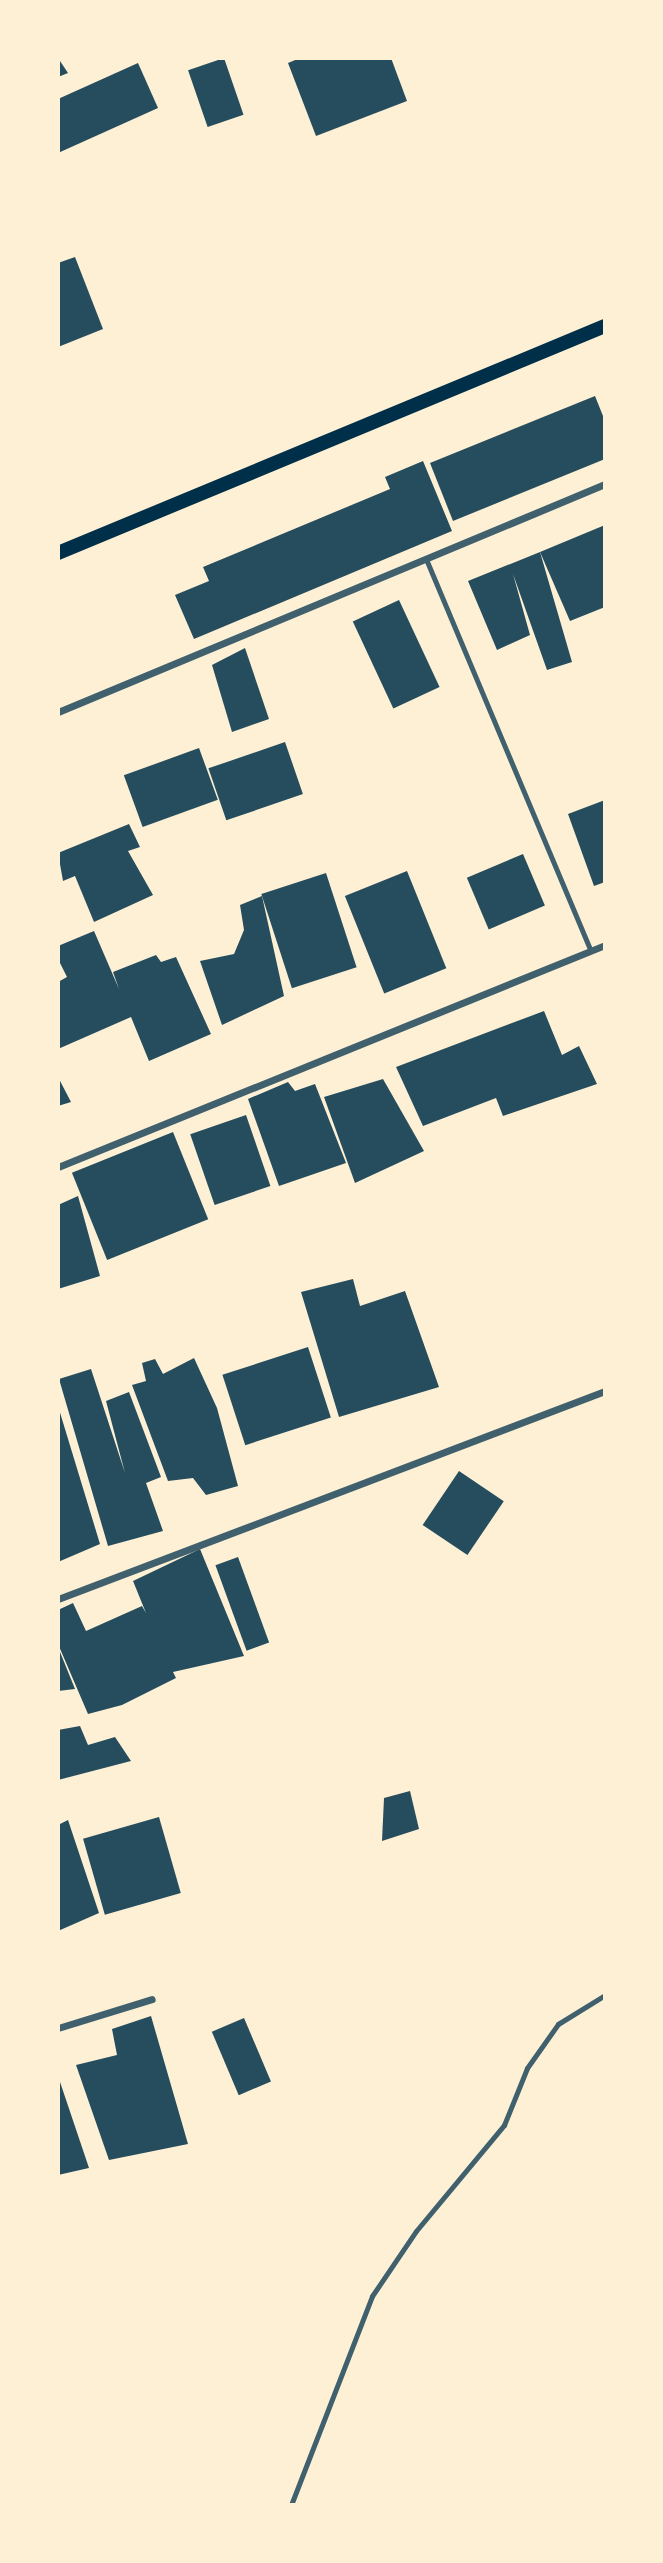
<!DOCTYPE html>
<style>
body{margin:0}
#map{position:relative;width:663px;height:2563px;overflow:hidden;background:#fdf0d5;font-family:Literata,serif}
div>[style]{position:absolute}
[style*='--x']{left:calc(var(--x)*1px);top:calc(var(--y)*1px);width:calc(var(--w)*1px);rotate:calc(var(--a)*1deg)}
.building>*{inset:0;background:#264d5e;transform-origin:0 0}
.service>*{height:5px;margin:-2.5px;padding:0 2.5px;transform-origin:2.5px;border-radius:2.5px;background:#3f606c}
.minor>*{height:7px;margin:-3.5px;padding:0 3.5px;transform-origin:3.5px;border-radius:3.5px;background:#3f606c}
.secondary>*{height:14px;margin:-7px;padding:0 7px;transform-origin:7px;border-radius:7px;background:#003049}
span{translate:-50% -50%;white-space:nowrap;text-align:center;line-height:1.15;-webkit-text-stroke:7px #fdf0d5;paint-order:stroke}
.frame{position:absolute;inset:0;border:60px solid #fdf0d5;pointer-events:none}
</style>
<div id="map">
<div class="building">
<div style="clip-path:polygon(58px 58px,68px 73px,58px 77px)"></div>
<div style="left:224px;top:58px;width:60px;height:38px;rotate:71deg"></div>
<div style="clip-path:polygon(300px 58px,391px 58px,407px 101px,316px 136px,288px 63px)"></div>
<div style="clip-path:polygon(138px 63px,158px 108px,58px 153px,58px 99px)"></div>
<div style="clip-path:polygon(75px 257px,103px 329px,58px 347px,58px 263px)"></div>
<div style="clip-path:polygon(595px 396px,605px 421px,605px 459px,453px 521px,430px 463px)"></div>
<div style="clip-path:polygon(423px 461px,452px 531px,194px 639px,175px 595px,209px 581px,203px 567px,390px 489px,385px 477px)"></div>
<div style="clip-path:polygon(605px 525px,605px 607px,570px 621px,540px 552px)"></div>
<div style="clip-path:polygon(540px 552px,572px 662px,547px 670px,513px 574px,530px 635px,497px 650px,468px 581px)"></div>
<div style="left:399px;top:600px;width:96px;height:51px;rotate:65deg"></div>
<div style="clip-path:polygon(245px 648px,269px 719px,232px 732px,212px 665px)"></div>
<div style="left:285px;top:742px;width:55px;height:81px;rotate:71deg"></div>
<div style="left:199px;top:748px;width:55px;height:80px;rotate:70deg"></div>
<div style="clip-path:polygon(605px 800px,605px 882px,594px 886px,568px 814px)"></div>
<div style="clip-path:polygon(129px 824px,140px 847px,128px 851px,153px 895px,94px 922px,75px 876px,63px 881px,58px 853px)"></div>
<div style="left:523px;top:854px;width:56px;height:61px;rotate:67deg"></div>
<div style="left:407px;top:871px;width:105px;height:67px;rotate:68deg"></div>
<div style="left:326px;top:873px;width:99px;height:68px;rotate:72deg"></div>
<div style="clip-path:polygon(262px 896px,284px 996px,222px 1025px,200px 961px,234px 954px,244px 930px,240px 905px)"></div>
<div style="clip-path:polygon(94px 931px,119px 989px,113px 972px,156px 955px,161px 962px,176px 957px,211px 1034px,149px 1061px,131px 1017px,58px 1049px,58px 982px,67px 977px,58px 959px,58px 946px)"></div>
<div style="clip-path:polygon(544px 1011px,562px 1055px,579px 1046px,597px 1084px,503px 1116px,496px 1098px,423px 1126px,396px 1067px)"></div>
<div style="clip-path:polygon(58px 1077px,71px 1102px,58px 1106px)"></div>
<div style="clip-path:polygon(383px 1079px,424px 1151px,355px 1183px,324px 1097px)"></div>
<div style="clip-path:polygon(288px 1082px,295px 1091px,315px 1084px,346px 1163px,279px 1186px,248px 1099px)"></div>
<div style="left:246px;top:1115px;width:75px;height:59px;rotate:71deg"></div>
<div style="left:173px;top:1132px;width:94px;height:109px;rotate:68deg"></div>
<div style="clip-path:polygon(78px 1196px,100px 1276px,58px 1289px,58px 1205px)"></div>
<div style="clip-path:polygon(353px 1279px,360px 1306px,405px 1291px,439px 1387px,339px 1417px,301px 1292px)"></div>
<div style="left:308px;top:1347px;width:74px;height:90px;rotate:72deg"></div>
<div style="clip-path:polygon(194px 1358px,217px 1408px,238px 1486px,206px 1495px,193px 1478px,168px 1481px,132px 1385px,146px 1381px,142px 1363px,155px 1359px,163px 1374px)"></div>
<div style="clip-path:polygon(91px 1369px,125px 1473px,106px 1401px,129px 1392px,161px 1477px,146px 1483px,163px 1531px,108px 1546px,59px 1379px)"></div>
<div style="clip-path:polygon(58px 1406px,100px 1544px,58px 1562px)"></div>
<div style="left:459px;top:1471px;width:54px;height:65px;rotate:34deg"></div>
<div style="clip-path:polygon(200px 1549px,244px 1656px,173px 1672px,176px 1678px,122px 1705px,88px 1714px,58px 1644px,58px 1610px,73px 1603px,86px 1631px,142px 1606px,146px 1613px,133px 1581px)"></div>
<div style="left:238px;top:1557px;width:91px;height:24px;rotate:70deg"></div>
<div style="clip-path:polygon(58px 1647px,75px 1689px,58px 1691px)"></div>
<div style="clip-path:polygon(80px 1726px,88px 1745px,115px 1737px,131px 1761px,58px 1780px,58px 1730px)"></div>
<div style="clip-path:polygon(410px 1791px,419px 1829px,382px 1841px,384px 1798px)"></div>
<div style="left:159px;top:1817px;width:79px;height:79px;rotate:74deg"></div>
<div style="clip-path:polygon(68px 1820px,99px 1913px,58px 1931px,58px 1825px)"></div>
<div style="clip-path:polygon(151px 2016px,188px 2144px,109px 2160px,76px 2065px,117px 2055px,112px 2029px)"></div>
<div style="left:244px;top:2018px;width:69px;height:35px;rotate:67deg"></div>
<div style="clip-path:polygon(58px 2076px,89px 2168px,58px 2175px)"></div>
</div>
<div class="service">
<div style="--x:426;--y:559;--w:425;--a:67.2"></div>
<div style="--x:291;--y:2505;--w:224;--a:-68.8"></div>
<div style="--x:372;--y:2296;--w:78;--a:-55.9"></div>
<div style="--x:416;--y:2231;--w:138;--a:-50.3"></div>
<div style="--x:504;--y:2125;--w:61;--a:-68"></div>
<div style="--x:527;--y:2068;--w:54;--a:-54.8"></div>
<div style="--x:558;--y:2024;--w:55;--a:-31.7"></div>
</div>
<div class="minor">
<div style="--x:58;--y:712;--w:593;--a:-22.63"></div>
<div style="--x:58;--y:1167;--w:590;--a:-22.09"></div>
<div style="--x:58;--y:1599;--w:585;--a:-20.82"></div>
<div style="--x:58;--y:2028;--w:98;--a:-17.1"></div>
</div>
<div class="secondary">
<div style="--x:58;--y:553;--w:592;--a:-22.54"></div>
</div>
<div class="frame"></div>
</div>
